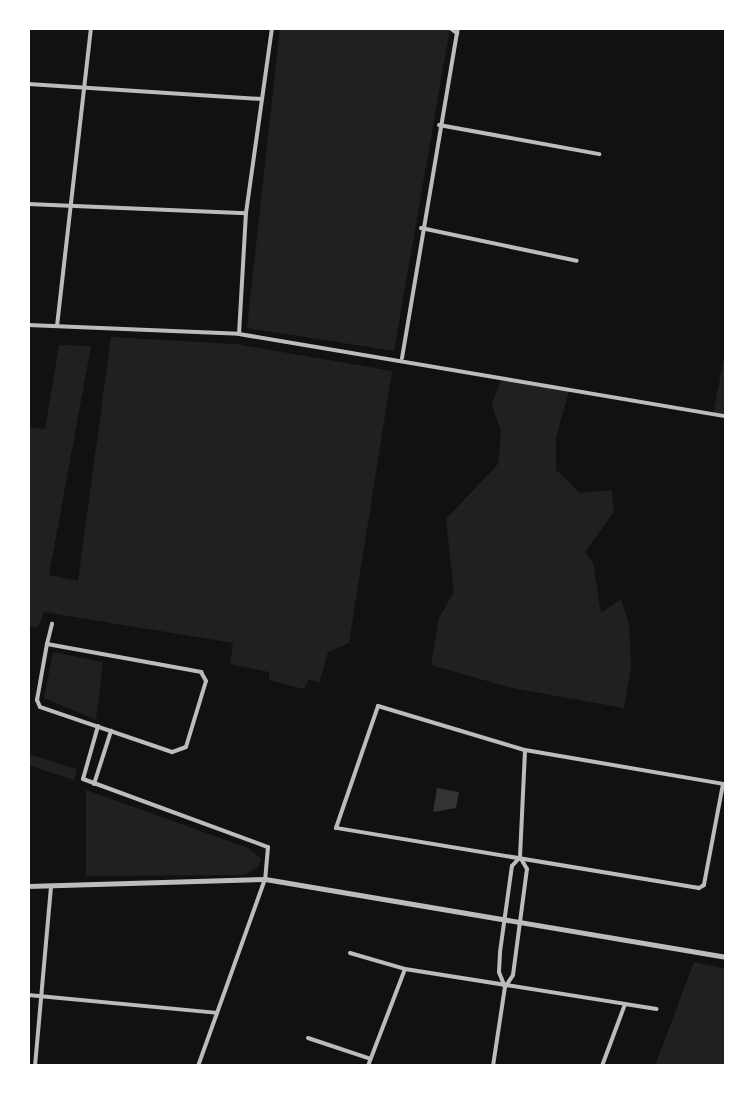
<!DOCTYPE html>
<style>
body{margin:0}
#map{position:relative;width:754px;height:1094px;overflow:hidden;background:#111;font-family:"Work Sans",sans-serif}
div>[style]{position:absolute}
[style*='--x']{left:calc(var(--x)*1px);top:calc(var(--y)*1px);width:calc(var(--w)*1px);rotate:calc(var(--a)*1deg)}
.green>*{inset:0;background:#202020}
.water>*{inset:0;background:#333}
.minor>*{height:4px;margin:-2px;padding:0 2px;transform-origin:2px;border-radius:2px;background:#bcbcbc}
.tertiary>*{height:5px;margin:-2.5px;padding:0 2.5px;transform-origin:2.5px;border-radius:2.5px;background:#bcbcbc}
span{translate:-50% -50%;white-space:nowrap;text-align:center;line-height:1.15;-webkit-text-stroke:6px #fff;paint-order:stroke}
.frame{position:absolute;inset:0;border:30px solid #fff;pointer-events:none}
</style>
<div id="map">
<div class="green">
<div style="clip-path:polygon(280px 28px,450px 28px,394px 351px,247px 328px)"></div>
<div style="clip-path:polygon(111px 337px,235px 344px,392px 371px,349px 643px,328px 652px,319px 683px,309px 679px,304px 689px,269px 680px,269px 672px,230px 664px,233px 643px,44px 612px,38px 628px,28px 626px,28px 427px,45px 429px,59px 345px,91px 346px,49px 575px,78px 581px)"></div>
<div style="clip-path:polygon(726px 347px,726px 417px,713px 415px)"></div>
<div style="clip-path:polygon(502px 376px,570px 388px,556px 437px,556px 470px,580px 493px,612px 490px,614px 512px,585px 552px,593px 563px,601px 613px,621px 599px,629px 625px,631px 668px,624px 708px,512px 688px,431px 665px,439px 618px,454px 592px,446px 519px,498px 464px,501px 432px,492px 405px)"></div>
<div style="clip-path:polygon(53px 652px,103px 662px,96px 720px,44px 698px)"></div>
<div style="clip-path:polygon(28px 754px,77px 769px,74px 780px,28px 765px)"></div>
<div style="clip-path:polygon(86px 790px,248px 848px,261px 859px,258px 867px,244px 875px,86px 876px)"></div>
<div style="clip-path:polygon(694px 962px,726px 969px,726px 1066px,655px 1066px)"></div>
</div>
<div class="water">
<div style="clip-path:polygon(437px 788px,459px 792px,456px 808px,433px 812px)"></div>
</div>
<div class="minor">
<div style="--x:450;--y:28;--w:9;--a:36"></div>
<div style="--x:28;--y:84;--w:234;--a:3.7"></div>
<div style="--x:439;--y:125;--w:163;--a:10.3"></div>
<div style="--x:28;--y:204;--w:218;--a:2.4"></div>
<div style="--x:421;--y:228;--w:159;--a:11.9"></div>
<div style="--x:28;--y:325;--w:211;--a:2.4"></div>
<div style="--x:239;--y:334;--w:121;--a:-86.7"></div>
<div style="--x:246;--y:213;--w:187;--a:-82"></div>
<div style="--x:57;--y:326;--w:300;--a:-83.5"></div>
<div style="--x:239;--y:334;--w:494;--a:9.6"></div>
<div style="--x:402;--y:358;--w:335;--a:-80.4"></div>
<div style="--x:47;--y:644;--w:157;--a:10.3"></div>
<div style="--x:201;--y:672;--w:10;--a:61"></div>
<div style="--x:206;--y:681;--w:69;--a:106.9"></div>
<div style="--x:186;--y:747;--w:15;--a:160"></div>
<div style="--x:172;--y:752;--w:139;--a:-161.2"></div>
<div style="--x:40;--y:707;--w:8;--a:-113"></div>
<div style="--x:37;--y:700;--w:57;--a:-79.9"></div>
<div style="--x:47;--y:644;--w:21;--a:-76"></div>
<div style="--x:378;--y:706;--w:153;--a:16.7"></div>
<div style="--x:525;--y:750;--w:201;--a:9.7"></div>
<div style="--x:723;--y:784;--w:103;--a:100.7"></div>
<div style="--x:704;--y:885;--w:6;--a:149"></div>
<div style="--x:699;--y:888;--w:368;--a:-170.6"></div>
<div style="--x:336;--y:828;--w:129;--a:-71"></div>
<div style="--x:98;--y:726;--w:55;--a:105.8"></div>
<div style="--x:83;--y:779;--w:197;--a:20.2"></div>
<div style="--x:268;--y:847;--w:32;--a:95"></div>
<div style="--x:265;--y:879;--w:199;--a:109.7"></div>
<div style="--x:94;--y:784;--w:56;--a:-72.2"></div>
<div style="--x:350;--y:953;--w:57;--a:16.2"></div>
<div style="--x:405;--y:969;--w:104;--a:110.9"></div>
<div style="--x:405;--y:969;--w:223;--a:9"></div>
<div style="--x:505;--y:987;--w:14;--a:-56"></div>
<div style="--x:513;--y:975;--w:107;--a:-82.5"></div>
<div style="--x:527;--y:869;--w:14;--a:-120"></div>
<div style="--x:520;--y:857;--w:107;--a:-87.3"></div>
<div style="--x:28;--y:995;--w:190;--a:5.4"></div>
<div style="--x:308;--y:1038;--w:66;--a:18.4"></div>
<div style="--x:35;--y:1066;--w:181;--a:-84.9"></div>
<div style="--x:493;--y:1066;--w:80;--a:-81.4"></div>
<div style="--x:505;--y:987;--w:16;--a:-112"></div>
<div style="--x:499;--y:972;--w:20;--a:-87"></div>
<div style="--x:500;--y:952;--w:87;--a:-82.1"></div>
<div style="--x:512;--y:866;--w:12;--a:-48"></div>
<div style="--x:602;--y:1066;--w:66;--a:-69.6"></div>
<div style="--x:625;--y:1004;--w:32;--a:9"></div>
</div>
<div class="tertiary">
<div style="--x:28;--y:886;--w:237;--a:-1.7"></div>
<div style="--x:265;--y:879;--w:468;--a:9.6"></div>
</div>
<div class="frame"></div>
</div>
